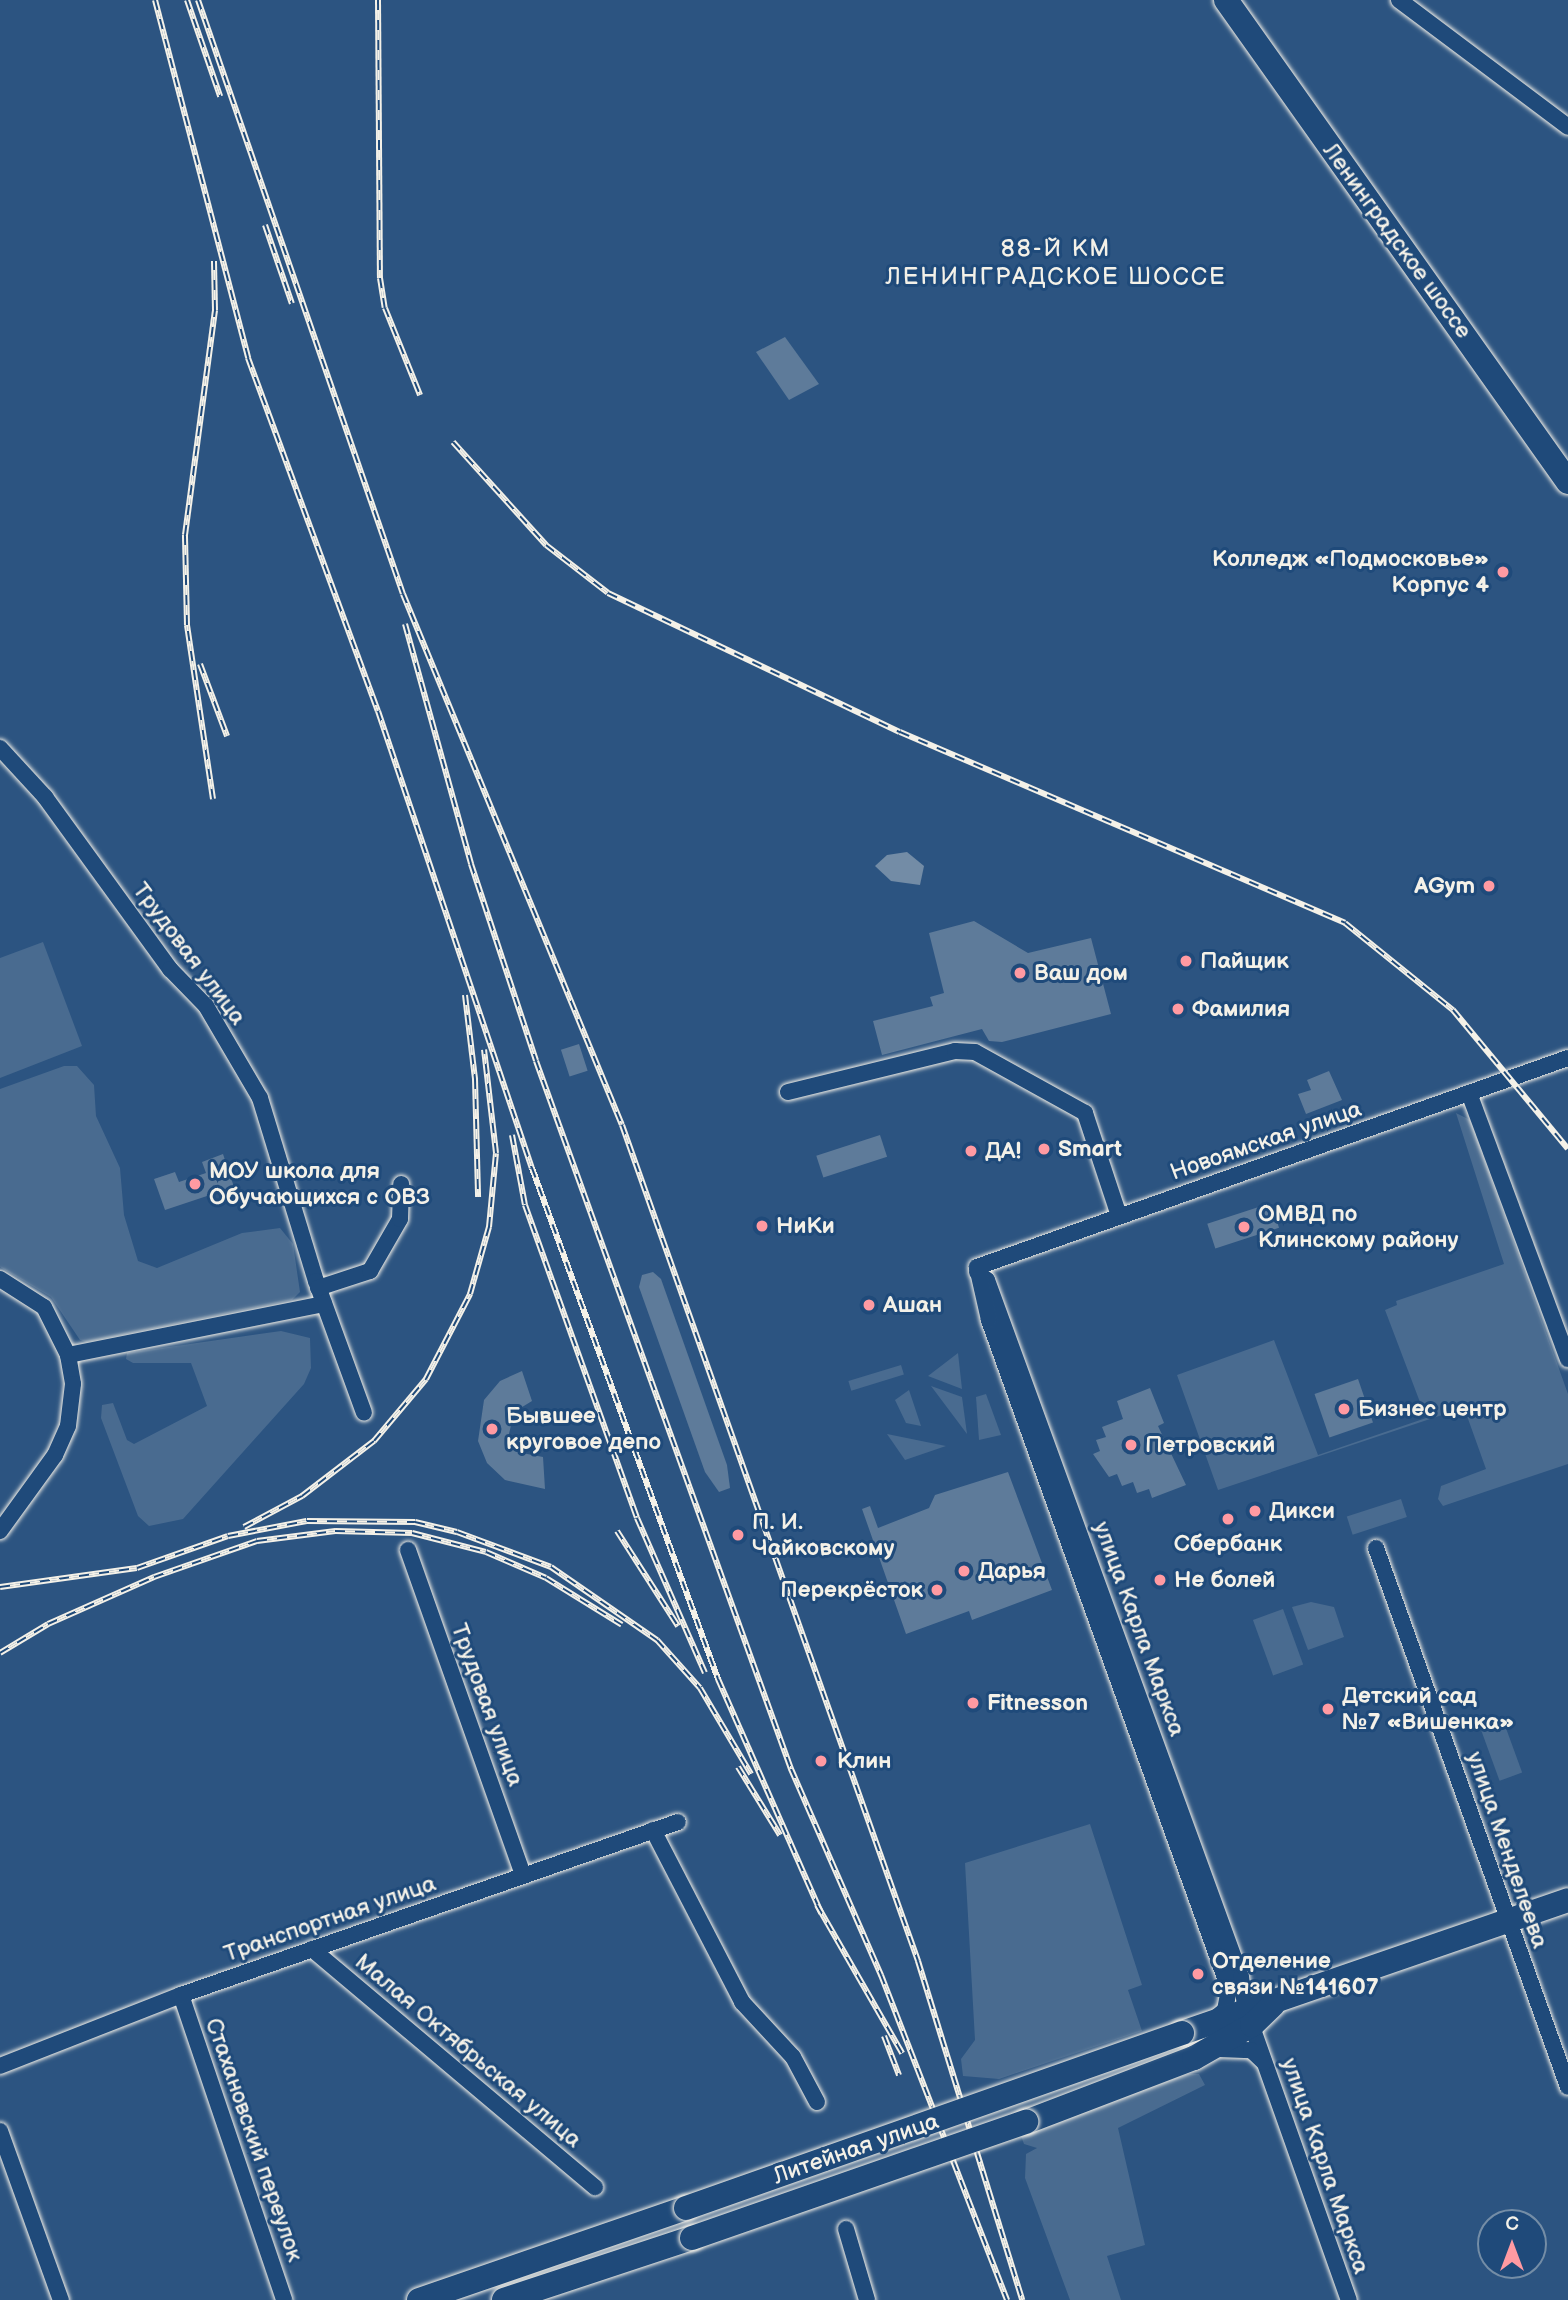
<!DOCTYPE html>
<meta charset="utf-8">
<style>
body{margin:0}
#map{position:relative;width:1568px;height:2300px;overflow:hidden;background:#2c5481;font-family:"Balsamiq Sans",sans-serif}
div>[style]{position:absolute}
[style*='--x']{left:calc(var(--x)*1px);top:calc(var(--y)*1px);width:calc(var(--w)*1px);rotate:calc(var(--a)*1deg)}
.green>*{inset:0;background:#496b90;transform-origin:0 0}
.water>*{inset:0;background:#738ca6}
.building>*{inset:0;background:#5e7b9a;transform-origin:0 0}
.roads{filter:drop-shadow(0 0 2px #f4f1e8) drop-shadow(0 0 2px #f4f1e8)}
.minor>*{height:16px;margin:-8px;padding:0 8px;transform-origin:8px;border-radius:8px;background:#1f4a7a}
.highway>*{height:24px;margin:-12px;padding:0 12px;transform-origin:12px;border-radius:12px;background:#1f4a7a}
.rail>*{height:6px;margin-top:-3px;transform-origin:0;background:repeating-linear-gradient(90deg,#1f4a7a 0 10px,#f4f1e8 0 20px);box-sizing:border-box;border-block:2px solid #f4f1e8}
.bridges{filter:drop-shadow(0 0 2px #f4f1e8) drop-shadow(0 0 2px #f4f1e8)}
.highway-bridge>*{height:24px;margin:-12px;padding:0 12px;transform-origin:12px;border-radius:12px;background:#1f4a7a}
.dots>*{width:19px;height:19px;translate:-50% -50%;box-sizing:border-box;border:4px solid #1f4a7a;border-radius:50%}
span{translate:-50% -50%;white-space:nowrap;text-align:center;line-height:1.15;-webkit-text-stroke:6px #1f4a7a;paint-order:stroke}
.street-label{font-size:23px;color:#f4f1e8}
.poi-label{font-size:23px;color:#f4f1e8;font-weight:700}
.right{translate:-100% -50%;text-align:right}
.left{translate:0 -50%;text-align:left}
.neighbourhood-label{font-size:24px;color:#f4f1e8;letter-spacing:2px}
.north{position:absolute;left:1477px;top:2209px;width:70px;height:70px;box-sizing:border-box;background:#1f4a7a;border:2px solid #748da6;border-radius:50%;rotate:0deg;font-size:19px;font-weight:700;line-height:28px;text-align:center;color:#f4f1e8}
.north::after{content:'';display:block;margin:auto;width:24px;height:32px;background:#ff9aa2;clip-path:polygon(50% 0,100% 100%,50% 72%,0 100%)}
</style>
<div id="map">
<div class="green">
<div style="clip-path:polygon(43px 942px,82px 1046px,0 1078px,0 958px)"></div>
<div style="clip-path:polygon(64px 1066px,77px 1066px,94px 1085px,96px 1116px,120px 1168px,124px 1215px,138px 1261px,157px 1268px,242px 1233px,280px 1228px,293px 1244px,300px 1292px,292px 1300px,86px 1342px,80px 1340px,51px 1297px,0 1267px,0 1089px)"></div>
<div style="clip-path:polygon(1456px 1113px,1470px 1120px,1568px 1394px,1568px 1464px,1443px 1506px,1438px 1499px,1441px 1486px,1486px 1469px,1467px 1416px,1451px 1412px,1218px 1490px,1177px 1375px,1274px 1340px,1318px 1455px,1426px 1418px,1385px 1310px,1397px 1305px,1396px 1301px,1504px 1264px)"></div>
<div style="clip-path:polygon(281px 1331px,310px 1338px,311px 1368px,304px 1384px,183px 1519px,149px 1526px,138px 1516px,101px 1418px,102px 1405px,113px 1403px,127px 1440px,134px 1444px,207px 1406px,191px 1363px,133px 1363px,126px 1359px,127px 1353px)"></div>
<div style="clip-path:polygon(958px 1353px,962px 1389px,928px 1376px)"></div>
<div style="left:901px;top:1365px;width:10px;height:55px;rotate:73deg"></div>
<div style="clip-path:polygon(931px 1386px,962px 1397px,967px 1434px)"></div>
<div style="clip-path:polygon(909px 1390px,921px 1426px,906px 1423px,895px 1400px)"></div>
<div style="clip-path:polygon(986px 1394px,1001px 1435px,979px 1440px,976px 1397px)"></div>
<div style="clip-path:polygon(887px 1434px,946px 1446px,905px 1460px)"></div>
<div style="left:1401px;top:1499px;width:19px;height:57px;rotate:72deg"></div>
<div style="clip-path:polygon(1311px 1602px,1334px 1607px,1344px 1637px,1308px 1650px,1292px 1607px)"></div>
<div style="left:1283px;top:1609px;width:59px;height:32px;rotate:70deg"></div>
<div style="left:1503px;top:1720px;width:56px;height:24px;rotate:70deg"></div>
<div style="clip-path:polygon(1090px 1824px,1142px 1985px,1128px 1990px,1142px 2031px,999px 2079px,963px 2076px,961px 2059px,975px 2040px,965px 1863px)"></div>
<div style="clip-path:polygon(1188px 2074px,1199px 2074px,1205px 2085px,1118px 2128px,1145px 2245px,1107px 2256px,1121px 2300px,1070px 2300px,1025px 2178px,1026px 2154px,1037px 2148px,1024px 2144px,1020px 2133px)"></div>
</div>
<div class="water">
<div style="clip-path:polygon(907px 852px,924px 866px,920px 885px,891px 881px,875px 866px,887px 855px)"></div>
</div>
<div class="building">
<div style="clip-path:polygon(785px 337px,819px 384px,789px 400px,756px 352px)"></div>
<div style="clip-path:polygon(974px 921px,1028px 953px,1091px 938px,1111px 1014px,1002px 1042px,989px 1041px,982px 1029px,882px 1055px,873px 1021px,933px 1006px,930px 997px,944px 993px,929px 933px)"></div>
<div style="left:579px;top:1044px;width:28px;height:19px;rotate:72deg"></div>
<div style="clip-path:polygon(1329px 1071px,1342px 1100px,1306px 1114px,1298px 1094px,1311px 1090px,1307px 1080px)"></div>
<div style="left:880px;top:1135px;width:23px;height:67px;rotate:72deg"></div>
<div style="clip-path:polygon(223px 1154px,234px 1187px,165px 1210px,154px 1179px,175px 1172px,179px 1182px,206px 1173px,202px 1162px)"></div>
<div style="left:1271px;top:1203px;width:26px;height:67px;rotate:72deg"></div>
<div style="clip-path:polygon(653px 1272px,661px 1279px,727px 1465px,730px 1488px,719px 1492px,705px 1472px,639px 1287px,642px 1275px)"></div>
<div style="clip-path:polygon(522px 1371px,532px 1401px,514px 1412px,509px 1434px,522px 1453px,543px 1457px,545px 1489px,505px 1480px,487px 1463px,478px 1441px,484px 1400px,500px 1381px)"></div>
<div style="left:1358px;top:1379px;width:46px;height:46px;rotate:71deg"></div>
<div style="clip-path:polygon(1150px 1388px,1164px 1423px,1158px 1426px,1186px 1485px,1152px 1498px,1149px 1489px,1137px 1493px,1133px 1482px,1122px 1486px,1117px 1474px,1109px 1477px,1093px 1454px,1100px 1451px,1096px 1440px,1106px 1437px,1102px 1427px,1123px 1419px,1117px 1401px)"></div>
<div style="clip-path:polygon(1008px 1472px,1052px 1590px,972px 1620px,969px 1611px,906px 1634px,862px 1509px,870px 1506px,878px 1528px,929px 1508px,935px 1495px)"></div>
</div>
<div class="roads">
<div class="minor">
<div style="--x:1399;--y:0;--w:211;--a:36.9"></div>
<div style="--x:0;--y:748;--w:67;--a:47.4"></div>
<div style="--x:45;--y:797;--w:213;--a:54"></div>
<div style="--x:170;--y:969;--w:52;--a:45.8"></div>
<div style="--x:206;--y:1006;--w:107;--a:59.6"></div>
<div style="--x:260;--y:1098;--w:191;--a:73"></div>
<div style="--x:316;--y:1281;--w:140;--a:70"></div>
<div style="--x:788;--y:1092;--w:172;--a:-13.8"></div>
<div style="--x:955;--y:1051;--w:20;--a:3"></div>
<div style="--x:975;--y:1052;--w:126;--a:29"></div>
<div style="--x:1085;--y:1113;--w:108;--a:71.7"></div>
<div style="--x:1469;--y:1093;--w:284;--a:69.6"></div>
<div style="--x:977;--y:1272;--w:13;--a:39"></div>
<div style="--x:987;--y:1280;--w:742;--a:69.98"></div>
<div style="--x:1241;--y:1977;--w:30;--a:82"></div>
<div style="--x:1245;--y:2007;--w:311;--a:70.5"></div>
<div style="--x:0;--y:1279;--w:52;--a:32.5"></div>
<div style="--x:44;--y:1307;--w:54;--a:63.4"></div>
<div style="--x:68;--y:1355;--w:29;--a:80"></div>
<div style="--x:73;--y:1384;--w:42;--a:96.8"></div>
<div style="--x:68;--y:1426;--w:32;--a:114"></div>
<div style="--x:55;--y:1455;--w:94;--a:125.9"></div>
<div style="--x:318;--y:1288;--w:55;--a:-18.1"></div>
<div style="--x:370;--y:1271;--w:60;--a:-60"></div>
<div style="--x:400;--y:1219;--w:35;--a:-88"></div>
<div style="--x:68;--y:1355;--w:261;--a:-11.3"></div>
<div style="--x:1376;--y:1548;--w:572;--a:70.39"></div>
<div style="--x:408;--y:1550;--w:345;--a:70.5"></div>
<div style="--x:653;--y:1830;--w:194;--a:62.6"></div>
<div style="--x:742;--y:2002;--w:75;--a:47.2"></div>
<div style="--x:793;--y:2057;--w:51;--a:61.9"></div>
<div style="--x:312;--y:1949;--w:370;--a:40.1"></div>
<div style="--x:181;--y:1995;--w:322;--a:71.3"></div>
<div style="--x:1214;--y:2019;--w:14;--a:-39"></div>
<div style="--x:1225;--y:2010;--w:21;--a:-79"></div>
<div style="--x:1229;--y:1989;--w:711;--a:-109.74"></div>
<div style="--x:989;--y:1320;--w:54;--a:-102.8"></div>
<div style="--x:977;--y:1267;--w:627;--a:-19.48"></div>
<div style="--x:1218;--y:2049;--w:33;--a:2"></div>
<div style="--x:1251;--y:2050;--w:18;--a:43"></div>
<div style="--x:0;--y:2066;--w:194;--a:-21.4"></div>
<div style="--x:181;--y:1995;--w:526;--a:-19.19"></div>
<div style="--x:0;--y:2131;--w:180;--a:70.2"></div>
<div style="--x:846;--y:2229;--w:74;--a:73.5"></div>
</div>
<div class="highway">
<div style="--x:1226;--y:0;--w:591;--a:54.64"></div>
<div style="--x:1182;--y:2033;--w:408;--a:-19"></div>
<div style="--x:1026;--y:2122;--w:180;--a:-20.9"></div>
<div style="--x:1194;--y:2058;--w:67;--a:-29.6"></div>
<div style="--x:1252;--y:2025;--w:29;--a:-44"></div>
<div style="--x:419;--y:2300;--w:282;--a:-19"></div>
<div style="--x:504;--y:2300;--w:198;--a:-18.3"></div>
</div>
</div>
<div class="rail">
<div style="--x:155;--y:0;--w:370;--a:75.4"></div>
<div style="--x:248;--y:358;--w:376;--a:69.8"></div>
<div style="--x:378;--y:711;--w:482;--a:71.4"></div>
<div style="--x:532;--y:1168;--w:544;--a:70"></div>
<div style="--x:718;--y:1679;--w:256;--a:66.2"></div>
<div style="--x:187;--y:0;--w:102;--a:71"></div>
<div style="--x:198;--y:0;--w:628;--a:70.96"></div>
<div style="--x:403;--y:594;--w:574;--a:67.59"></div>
<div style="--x:622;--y:1125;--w:887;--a:70.5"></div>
<div style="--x:918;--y:1961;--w:355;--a:72.9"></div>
<div style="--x:378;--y:0;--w:278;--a:89.6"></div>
<div style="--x:380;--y:278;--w:30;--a:81"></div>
<div style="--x:385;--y:308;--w:94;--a:68.1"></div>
<div style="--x:265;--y:225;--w:83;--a:71.1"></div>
<div style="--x:453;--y:442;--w:139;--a:47.9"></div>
<div style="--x:546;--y:545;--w:78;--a:37.7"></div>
<div style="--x:608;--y:593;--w:323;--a:25.5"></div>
<div style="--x:900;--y:732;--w:484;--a:23.2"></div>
<div style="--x:1345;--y:923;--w:139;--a:38.9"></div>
<div style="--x:1453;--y:1010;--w:180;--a:50.4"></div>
<div style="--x:405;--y:624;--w:249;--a:74.6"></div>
<div style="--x:471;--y:864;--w:207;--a:71.7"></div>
<div style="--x:536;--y:1061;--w:753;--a:70.19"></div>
<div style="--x:791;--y:1769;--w:225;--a:66.4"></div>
<div style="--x:881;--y:1975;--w:349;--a:68.8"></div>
<div style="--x:200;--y:664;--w:77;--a:69.4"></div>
<div style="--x:213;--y:799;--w:176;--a:-98.5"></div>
<div style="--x:187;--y:625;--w:90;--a:-91.3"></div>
<div style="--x:185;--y:535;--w:227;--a:-82.4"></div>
<div style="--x:215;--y:310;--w:49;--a:-91.2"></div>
<div style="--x:465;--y:995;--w:85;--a:83.2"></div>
<div style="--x:475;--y:1079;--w:118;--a:88.5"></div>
<div style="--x:512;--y:1135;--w:71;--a:79.5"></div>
<div style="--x:525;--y:1205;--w:332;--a:70.3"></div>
<div style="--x:637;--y:1518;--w:169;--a:66.3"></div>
<div style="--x:244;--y:1527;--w:66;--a:-28.1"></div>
<div style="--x:302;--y:1496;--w:91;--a:-37.4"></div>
<div style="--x:374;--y:1441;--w:81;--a:-50"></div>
<div style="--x:426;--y:1379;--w:96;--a:-62.6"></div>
<div style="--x:470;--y:1294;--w:70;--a:-74.2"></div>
<div style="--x:489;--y:1227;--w:74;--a:-84.6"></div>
<div style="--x:496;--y:1153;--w:104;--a:-96.6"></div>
<div style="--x:617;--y:1531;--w:113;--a:57.3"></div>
<div style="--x:0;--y:1587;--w:138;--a:-7.9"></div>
<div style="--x:137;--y:1568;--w:96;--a:-19.4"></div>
<div style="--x:228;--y:1536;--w:80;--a:-10.8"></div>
<div style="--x:307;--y:1521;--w:108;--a:0.5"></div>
<div style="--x:415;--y:1522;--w:43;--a:13.4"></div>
<div style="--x:457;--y:1532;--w:100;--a:20.4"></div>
<div style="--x:551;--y:1567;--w:129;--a:34.6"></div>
<div style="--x:657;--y:1640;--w:64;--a:48.1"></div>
<div style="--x:700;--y:1688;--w:100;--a:59.3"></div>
<div style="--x:0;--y:1653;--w:56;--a:-31.1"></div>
<div style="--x:48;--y:1624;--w:116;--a:-23.9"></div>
<div style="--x:154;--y:1577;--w:109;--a:-19.3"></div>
<div style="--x:257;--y:1541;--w:79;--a:-7.3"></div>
<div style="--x:335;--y:1531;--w:77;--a:1.5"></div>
<div style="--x:412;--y:1533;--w:76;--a:14.4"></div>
<div style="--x:486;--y:1552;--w:65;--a:23.4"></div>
<div style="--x:546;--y:1578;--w:89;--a:31.7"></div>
<div style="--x:738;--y:1767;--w:80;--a:58.3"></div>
<div style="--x:817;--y:1905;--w:171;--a:60.1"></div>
<div style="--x:884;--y:2036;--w:42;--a:69"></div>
</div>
<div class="bridges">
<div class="highway-bridge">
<div style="--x:686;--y:2208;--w:526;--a:-19.43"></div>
<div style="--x:692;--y:2238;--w:354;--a:-19.2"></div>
</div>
</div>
<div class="dots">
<div style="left:1503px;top:572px;background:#ff9aa2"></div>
<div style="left:1489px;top:886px;background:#ff9aa2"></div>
<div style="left:1186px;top:961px;background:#ff9aa2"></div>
<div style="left:1020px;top:973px;background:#ff9aa2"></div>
<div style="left:1178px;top:1009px;background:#ff9aa2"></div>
<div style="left:1044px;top:1149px;background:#ff9aa2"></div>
<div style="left:971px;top:1151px;background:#ff9aa2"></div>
<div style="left:195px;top:1184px;background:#ff9aa2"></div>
<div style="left:762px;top:1226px;background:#ff9aa2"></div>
<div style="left:1244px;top:1227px;background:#ff9aa2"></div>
<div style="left:869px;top:1305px;background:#ff9aa2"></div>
<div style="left:1344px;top:1409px;background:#ff9aa2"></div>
<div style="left:492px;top:1429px;background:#ff9aa2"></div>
<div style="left:1131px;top:1445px;background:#ff9aa2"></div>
<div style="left:1255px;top:1511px;background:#ff9aa2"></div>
<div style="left:1228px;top:1519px;background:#ff9aa2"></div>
<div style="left:738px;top:1535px;background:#ff9aa2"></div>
<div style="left:964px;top:1571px;background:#ff9aa2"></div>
<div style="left:1160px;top:1580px;background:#ff9aa2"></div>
<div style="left:937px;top:1590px;background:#ff9aa2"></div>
<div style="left:973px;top:1703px;background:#ff9aa2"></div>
<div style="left:1328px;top:1709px;background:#ff9aa2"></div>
<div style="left:821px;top:1761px;background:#ff9aa2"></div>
<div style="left:1198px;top:1974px;background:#ff9aa2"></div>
</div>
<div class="street-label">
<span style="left:1397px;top:241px;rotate:54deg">Ленинградское шоссе</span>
<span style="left:189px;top:954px;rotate:53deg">Трудовая улица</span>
<span style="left:1266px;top:1141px;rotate:-19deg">Новоямская улица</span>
<span style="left:1139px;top:1629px;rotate:70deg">улица Карла Маркса</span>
<span style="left:487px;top:1705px;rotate:70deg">Трудовая улица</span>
<span style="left:1507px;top:1850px;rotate:71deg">улица Менделеева</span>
<span style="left:330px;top:1919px;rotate:-19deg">Транспортная улица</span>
<span style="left:468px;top:2051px;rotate:40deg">Малая Октябрьская улица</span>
<span style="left:254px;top:2140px;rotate:71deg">Стахановский переулок</span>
<span style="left:856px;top:2149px;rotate:-19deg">Литейная улица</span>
<span style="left:1325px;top:2166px;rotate:71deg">улица Карла Маркса</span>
</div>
<div class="poi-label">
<span class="right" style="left:1489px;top:572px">Колледж «Подмосковье»<br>Корпус 4</span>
<span class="right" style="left:1475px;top:886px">AGym</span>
<span class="left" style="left:1200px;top:961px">Пайщик</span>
<span class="left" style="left:1034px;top:973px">Ваш дом</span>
<span class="left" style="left:1192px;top:1009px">Фамилия</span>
<span class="left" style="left:1058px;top:1149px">Smart</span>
<span class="left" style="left:985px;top:1151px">ДА!</span>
<span class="left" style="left:209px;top:1184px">МОУ школа для<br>Обучающихся с ОВЗ</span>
<span class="left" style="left:1258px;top:1227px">ОМВД по<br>Клинскому району</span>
<span class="left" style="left:776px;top:1226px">НиКи</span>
<span class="left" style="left:883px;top:1305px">Ашан</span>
<span class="left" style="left:1358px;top:1409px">Бизнес центр</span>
<span class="left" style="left:506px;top:1429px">Бывшее<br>круговое депо</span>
<span class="left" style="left:1145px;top:1445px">Петровский</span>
<span class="left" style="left:1269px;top:1511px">Дикси</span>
<span class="left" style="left:752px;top:1535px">П. И.<br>Чайковскому</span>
<span style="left:1228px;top:1544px">Сбербанк</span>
<span class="left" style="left:978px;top:1571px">Дарья</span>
<span class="left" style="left:1174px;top:1580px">Не болей</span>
<span class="right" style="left:923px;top:1590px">Перекрёсток</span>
<span class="left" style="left:1342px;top:1709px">Детский сад<br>№7 «Вишенка»</span>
<span class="left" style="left:987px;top:1703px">Fitnesson</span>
<span class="left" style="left:837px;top:1761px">Клин</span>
<span class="left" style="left:1212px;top:1974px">Отделение<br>связи №141607</span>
</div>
<div class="neighbourhood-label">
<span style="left:1056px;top:263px">88-Й КМ<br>ЛЕНИНГРАДСКОЕ ШОССЕ</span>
</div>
<div class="north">С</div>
</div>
